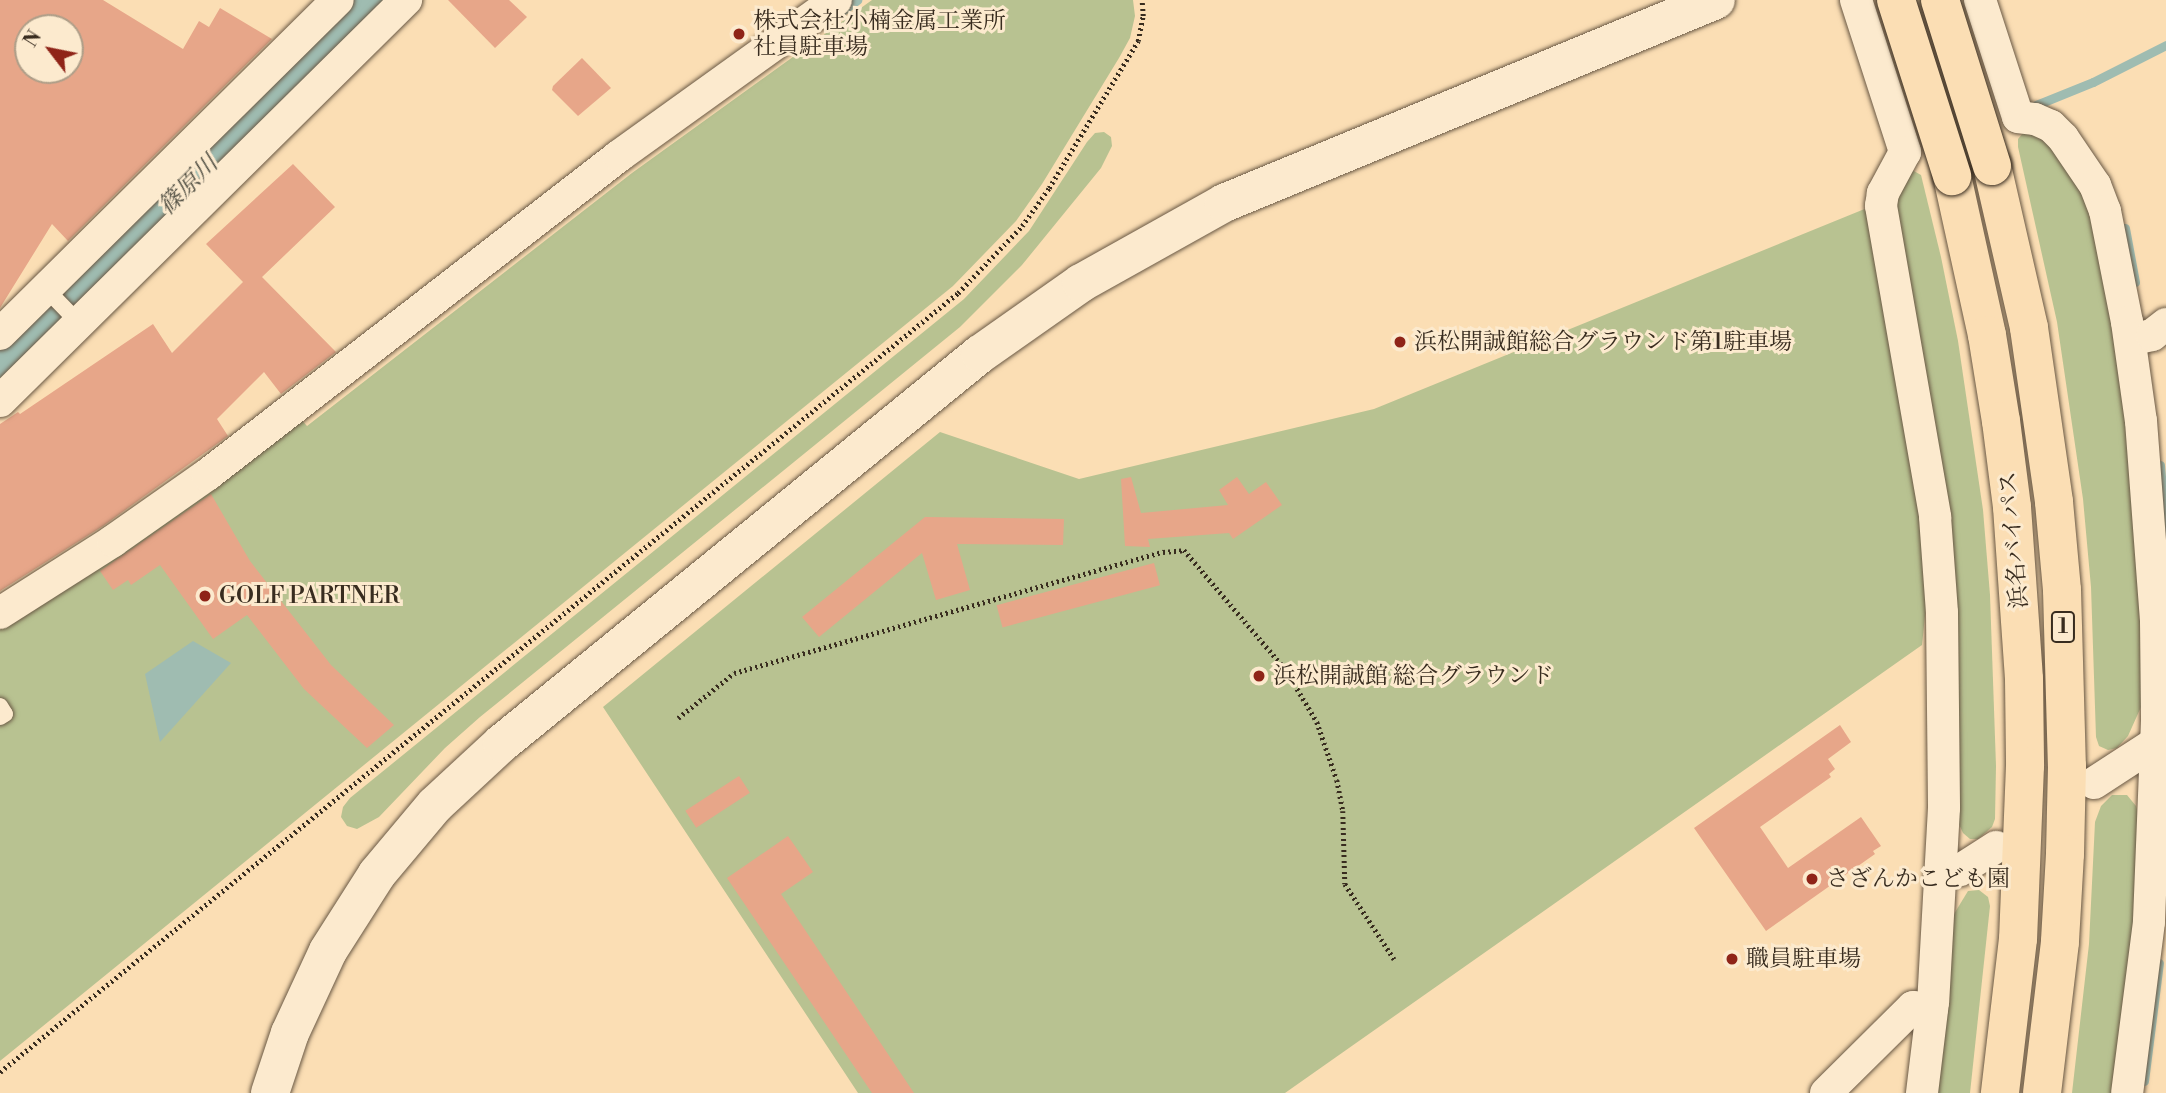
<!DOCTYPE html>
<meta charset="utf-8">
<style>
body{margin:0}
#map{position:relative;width:2166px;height:1093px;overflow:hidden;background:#fbdeb4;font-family:"Libre Bodoni","Noto Serif JP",serif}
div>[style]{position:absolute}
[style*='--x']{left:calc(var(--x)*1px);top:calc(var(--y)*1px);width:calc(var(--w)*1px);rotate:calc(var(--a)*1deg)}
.green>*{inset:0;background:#b8c291}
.water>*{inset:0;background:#9fbcb1}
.stream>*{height:9px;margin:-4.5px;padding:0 4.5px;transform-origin:4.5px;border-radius:4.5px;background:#9fbcb1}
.river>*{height:51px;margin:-25.5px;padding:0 25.5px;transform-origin:25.5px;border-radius:25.5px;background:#9fbcb1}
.building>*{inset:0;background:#e7a689;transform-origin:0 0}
.path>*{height:4.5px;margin-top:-2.25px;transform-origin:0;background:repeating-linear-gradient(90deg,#382c1f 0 2px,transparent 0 5.5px)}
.roads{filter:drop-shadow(0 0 2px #695844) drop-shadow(0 0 2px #695844)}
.service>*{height:16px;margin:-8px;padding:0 8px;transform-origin:8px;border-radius:8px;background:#fceace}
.minor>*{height:32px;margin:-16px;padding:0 16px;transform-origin:16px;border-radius:16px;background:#fceace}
.tertiary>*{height:38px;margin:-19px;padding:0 19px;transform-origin:19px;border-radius:19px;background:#fceace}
.motorway>*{height:38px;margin:-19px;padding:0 19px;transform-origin:19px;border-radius:19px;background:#fbdeb4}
.bridges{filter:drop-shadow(0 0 2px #382c1f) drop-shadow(0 0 2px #382c1f)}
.motorway-bridge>*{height:38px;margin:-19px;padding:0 19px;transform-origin:19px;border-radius:19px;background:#fbdeb4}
.dots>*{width:19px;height:19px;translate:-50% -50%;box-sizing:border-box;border:4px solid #fceace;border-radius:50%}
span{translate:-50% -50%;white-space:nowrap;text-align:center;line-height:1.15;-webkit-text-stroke:6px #fceace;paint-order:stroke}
.shield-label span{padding:2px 5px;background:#fceace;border:2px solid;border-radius:5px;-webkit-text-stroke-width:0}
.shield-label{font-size:21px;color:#382c1f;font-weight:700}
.poi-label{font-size:23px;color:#382c1f}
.left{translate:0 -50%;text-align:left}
.street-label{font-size:23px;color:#382c1f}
.water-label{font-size:24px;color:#525044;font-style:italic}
.north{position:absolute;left:14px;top:14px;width:70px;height:70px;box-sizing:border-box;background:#fceace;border:2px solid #ae9e88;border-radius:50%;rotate:302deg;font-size:19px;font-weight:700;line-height:28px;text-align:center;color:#382c1f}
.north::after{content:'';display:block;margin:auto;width:24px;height:32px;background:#8f2418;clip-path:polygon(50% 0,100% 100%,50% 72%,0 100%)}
</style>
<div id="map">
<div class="green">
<div style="clip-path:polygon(872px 0,1133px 0,1135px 16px,1130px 38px,1119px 58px,1042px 184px,1016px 221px,953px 286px,0 1061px,0 623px,298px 416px,307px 426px,632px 173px)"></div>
<div style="clip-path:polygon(1104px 132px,1111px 137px,1112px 146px,1101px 168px,1022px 265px,960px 327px,480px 717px,445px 748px,379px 817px,357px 829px,347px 826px,341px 817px,343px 807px,350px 798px,964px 299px,1029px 231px,1087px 142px,1095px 133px)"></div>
<div style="clip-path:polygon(2024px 132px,2043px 136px,2070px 167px,2093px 215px,2129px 423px,2143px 622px,2141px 707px,2128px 736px,2117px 748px,2108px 750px,2099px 746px,2096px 737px,2091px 587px,2083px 499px,2057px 322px,2018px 147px,2018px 139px)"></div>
<div style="clip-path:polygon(1912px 170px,1921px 175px,1941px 257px,1958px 341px,1983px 510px,1990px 595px,1996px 766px,1995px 819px,1992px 827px,1978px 839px,1970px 839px,1963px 833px,1958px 822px,1894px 206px)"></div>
<div style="clip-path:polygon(1867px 208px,1923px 518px,1928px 587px,1922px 645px,1285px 1093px,858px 1093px,603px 707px,940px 432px,1079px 479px,1374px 409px)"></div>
<div style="clip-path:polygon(2112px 795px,2127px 795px,2136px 806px,2140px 821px,2134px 920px,2112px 1093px,2072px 1093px,2089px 944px,2095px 822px,2101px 806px)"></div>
<div style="clip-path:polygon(1979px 890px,1988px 897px,1990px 906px,1970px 1093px,1937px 1093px,1954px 914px,1968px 891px)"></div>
</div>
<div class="water">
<div style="clip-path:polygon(193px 641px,231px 663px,160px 742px,145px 674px)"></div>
</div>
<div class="stream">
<div style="--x:842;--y:11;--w:19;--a:-36"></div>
<div style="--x:2036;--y:105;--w:61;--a:-22"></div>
<div style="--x:2093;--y:82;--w:82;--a:-26.9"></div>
<div style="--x:2125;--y:228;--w:55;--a:79.5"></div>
<div style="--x:2160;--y:465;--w:68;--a:85"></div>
<div style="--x:2144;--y:1081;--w:119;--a:-82.8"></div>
</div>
<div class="river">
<div style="--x:0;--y:372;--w:530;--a:-44.62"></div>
</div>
<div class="building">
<div style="clip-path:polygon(evenodd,0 0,103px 0,183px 49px,199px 21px,209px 27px,220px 8px,272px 39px,68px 241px,52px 224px,0 308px,0 0,28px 28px,70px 28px,70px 70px,28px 70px,28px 28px)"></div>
<div style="clip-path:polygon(448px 0,509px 0,527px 17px,495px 48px)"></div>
<div style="clip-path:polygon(582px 58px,611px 88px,578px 116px,552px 90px,553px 86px)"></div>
<div style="clip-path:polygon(293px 164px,335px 207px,262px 277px,336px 352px,281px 394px,264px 372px,217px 419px,228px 436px,103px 526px,0 591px,0 424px,18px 412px,20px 414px,153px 324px,172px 353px,243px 282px,206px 244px)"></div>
<div style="clip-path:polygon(1131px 477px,1141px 513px,1228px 505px,1219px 490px,1237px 477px,1249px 494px,1266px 482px,1282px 505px,1233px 539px,1229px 533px,1148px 539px,1150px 547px,1125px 546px,1121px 479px)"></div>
<div style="clip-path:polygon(211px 494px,250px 561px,331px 665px,394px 725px,367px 748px,304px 689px,247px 615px,213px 639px,160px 565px,131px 585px,128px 580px,113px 590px,100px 571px)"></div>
<div style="clip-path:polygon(925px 517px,1064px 519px,1063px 545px,957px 544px,970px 590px,936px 600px,922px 553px,819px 637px,802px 617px)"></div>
<div style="left:1154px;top:563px;width:23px;height:163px;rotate:75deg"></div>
<div style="clip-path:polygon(1840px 725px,1851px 742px,1828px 759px,1835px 769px,1829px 774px,1831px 777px,1760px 827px,1788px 868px,1861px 817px,1881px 846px,1873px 851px,1875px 854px,1766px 931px,1694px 828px)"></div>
<div style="left:739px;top:776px;width:20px;height:64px;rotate:57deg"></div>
<div style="clip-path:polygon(788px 836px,813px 872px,781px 894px,914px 1093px,872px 1093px,727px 878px)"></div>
</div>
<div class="path">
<div style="--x:678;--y:718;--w:72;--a:-38.8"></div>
<div style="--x:734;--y:673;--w:446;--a:-15.8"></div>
<div style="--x:1163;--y:552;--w:21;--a:-5"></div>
<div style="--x:1184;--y:550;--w:157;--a:49.6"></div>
<div style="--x:1286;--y:670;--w:61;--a:59.2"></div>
<div style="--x:1317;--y:722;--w:61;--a:71"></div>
<div style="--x:1337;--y:780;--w:32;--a:79"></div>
<div style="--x:1343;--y:811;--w:73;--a:88.4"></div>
<div style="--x:1345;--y:884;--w:90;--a:56.8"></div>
<div style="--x:0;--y:1072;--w:1235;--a:-39.12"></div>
<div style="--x:958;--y:293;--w:93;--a:-46.3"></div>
<div style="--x:1022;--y:226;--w:47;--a:-54.6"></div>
<div style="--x:1049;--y:188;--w:172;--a:-58.8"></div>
<div style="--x:1138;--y:41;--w:25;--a:-79"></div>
<div style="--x:1143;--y:16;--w:16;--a:-94"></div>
</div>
<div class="roads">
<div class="service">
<div style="--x:46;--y:289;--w:47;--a:45.9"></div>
<div style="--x:0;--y:706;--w:9;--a:58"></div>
<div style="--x:5;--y:714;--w:6;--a:149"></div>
</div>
<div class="minor">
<div style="--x:1856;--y:0;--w:160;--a:72.1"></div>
<div style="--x:1905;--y:152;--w:47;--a:118.2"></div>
<div style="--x:1883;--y:193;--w:13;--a:99"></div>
<div style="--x:1881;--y:206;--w:316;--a:80.1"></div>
<div style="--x:1935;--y:517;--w:96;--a:85.8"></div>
<div style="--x:1942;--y:613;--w:195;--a:89.4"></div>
<div style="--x:1944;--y:808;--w:194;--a:93.2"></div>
<div style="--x:1933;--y:1002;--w:92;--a:96.9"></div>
<div style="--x:1980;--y:0;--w:123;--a:72"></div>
<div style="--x:2018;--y:117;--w:17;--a:7"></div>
<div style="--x:2035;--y:119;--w:17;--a:24"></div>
<div style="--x:2051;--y:126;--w:17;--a:45"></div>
<div style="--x:2063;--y:138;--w:57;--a:55.8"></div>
<div style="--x:2095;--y:185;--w:28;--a:69"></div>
<div style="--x:2105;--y:211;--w:113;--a:78.8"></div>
<div style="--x:2127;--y:322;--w:100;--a:82"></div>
<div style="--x:2141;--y:421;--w:201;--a:85.7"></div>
<div style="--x:2156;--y:621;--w:100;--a:89.4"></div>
<div style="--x:2157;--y:721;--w:201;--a:92.3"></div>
<div style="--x:2149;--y:922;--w:172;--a:97.3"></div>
<div style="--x:0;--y:334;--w:475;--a:-44.7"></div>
<div style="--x:2130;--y:340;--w:23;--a:-13"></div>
<div style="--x:2152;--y:335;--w:18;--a:-38"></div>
<div style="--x:0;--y:401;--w:571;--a:-44.65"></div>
<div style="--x:0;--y:613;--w:134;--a:-32.5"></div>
<div style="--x:113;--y:541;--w:115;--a:-35.1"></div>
<div style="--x:207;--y:475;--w:521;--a:-37.75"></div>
<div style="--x:619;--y:156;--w:267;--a:-35.7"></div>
<div style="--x:2094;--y:783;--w:75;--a:-33.1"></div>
<div style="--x:2157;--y:742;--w:13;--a:-48"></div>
<div style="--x:1941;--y:869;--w:19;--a:3"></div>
<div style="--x:1960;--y:870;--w:43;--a:-32.6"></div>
<div style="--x:1826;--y:1093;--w:122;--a:-44.7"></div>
<div style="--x:1913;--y:1007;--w:19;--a:6"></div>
</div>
<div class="tertiary">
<div style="--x:270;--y:1093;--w:63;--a:-71.6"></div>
<div style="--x:290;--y:1033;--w:90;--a:-65.1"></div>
<div style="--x:328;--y:951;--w:91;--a:-57.5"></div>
<div style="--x:377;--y:874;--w:90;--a:-50"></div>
<div style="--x:435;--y:805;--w:91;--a:-42.8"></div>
<div style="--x:502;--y:743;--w:616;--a:-39.14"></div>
<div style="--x:980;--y:354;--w:123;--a:-35.1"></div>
<div style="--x:1081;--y:283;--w:164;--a:-29.2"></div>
<div style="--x:1224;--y:203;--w:532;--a:-22.42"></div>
</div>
<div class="motorway">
<div style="--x:1992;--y:166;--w:166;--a:77.1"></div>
<div style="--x:2029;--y:328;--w:176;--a:81.8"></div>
<div style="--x:2054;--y:502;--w:88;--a:84.8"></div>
<div style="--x:2062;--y:590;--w:176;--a:88.4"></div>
<div style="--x:2067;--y:766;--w:88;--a:91.3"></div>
<div style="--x:2065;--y:854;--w:88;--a:93.3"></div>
<div style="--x:2060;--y:942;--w:152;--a:96.8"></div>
<div style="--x:1952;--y:176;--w:163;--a:77.6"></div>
<div style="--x:1987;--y:335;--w:87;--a:80.8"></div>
<div style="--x:2001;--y:421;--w:87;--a:82.7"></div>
<div style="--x:2012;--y:507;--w:172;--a:86"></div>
<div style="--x:2024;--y:679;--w:87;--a:89.3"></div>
<div style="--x:2025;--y:766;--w:173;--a:92.3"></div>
<div style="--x:2018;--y:939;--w:155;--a:96.7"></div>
</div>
</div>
<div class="bridges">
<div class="motorway-bridge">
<div style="--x:1896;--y:0;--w:185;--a:72.3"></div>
<div style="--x:1940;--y:0;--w:174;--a:72.6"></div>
</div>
</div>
<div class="dots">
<div style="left:739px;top:34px;background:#8f2418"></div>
<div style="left:1400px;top:342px;background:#8f2418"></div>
<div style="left:205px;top:596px;background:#8f2418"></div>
<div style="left:1259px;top:676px;background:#8f2418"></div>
<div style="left:1812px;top:879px;background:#8f2418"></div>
<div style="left:1732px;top:959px;background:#8f2418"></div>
</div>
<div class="shield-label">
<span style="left:2063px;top:627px">1</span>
</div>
<div class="poi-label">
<span class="left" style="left:753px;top:34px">株式会社小楠金属工業所<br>社員駐車場</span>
<span class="left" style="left:1414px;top:342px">浜松開誠館総合グラウンド第1駐車場</span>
<span class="left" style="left:219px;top:596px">GOLF PARTNER</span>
<span class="left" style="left:1273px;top:676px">浜松開誠館 総合グラウンド</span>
<span class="left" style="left:1826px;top:879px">さざんかこども園</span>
<span class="left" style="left:1746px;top:959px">職員駐車場</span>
</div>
<div class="street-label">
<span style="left:2014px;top:540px;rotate:-95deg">浜名バイパス</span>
</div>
<div class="water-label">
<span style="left:189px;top:186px;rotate:-45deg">篠原川</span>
</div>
<div class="north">N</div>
</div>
